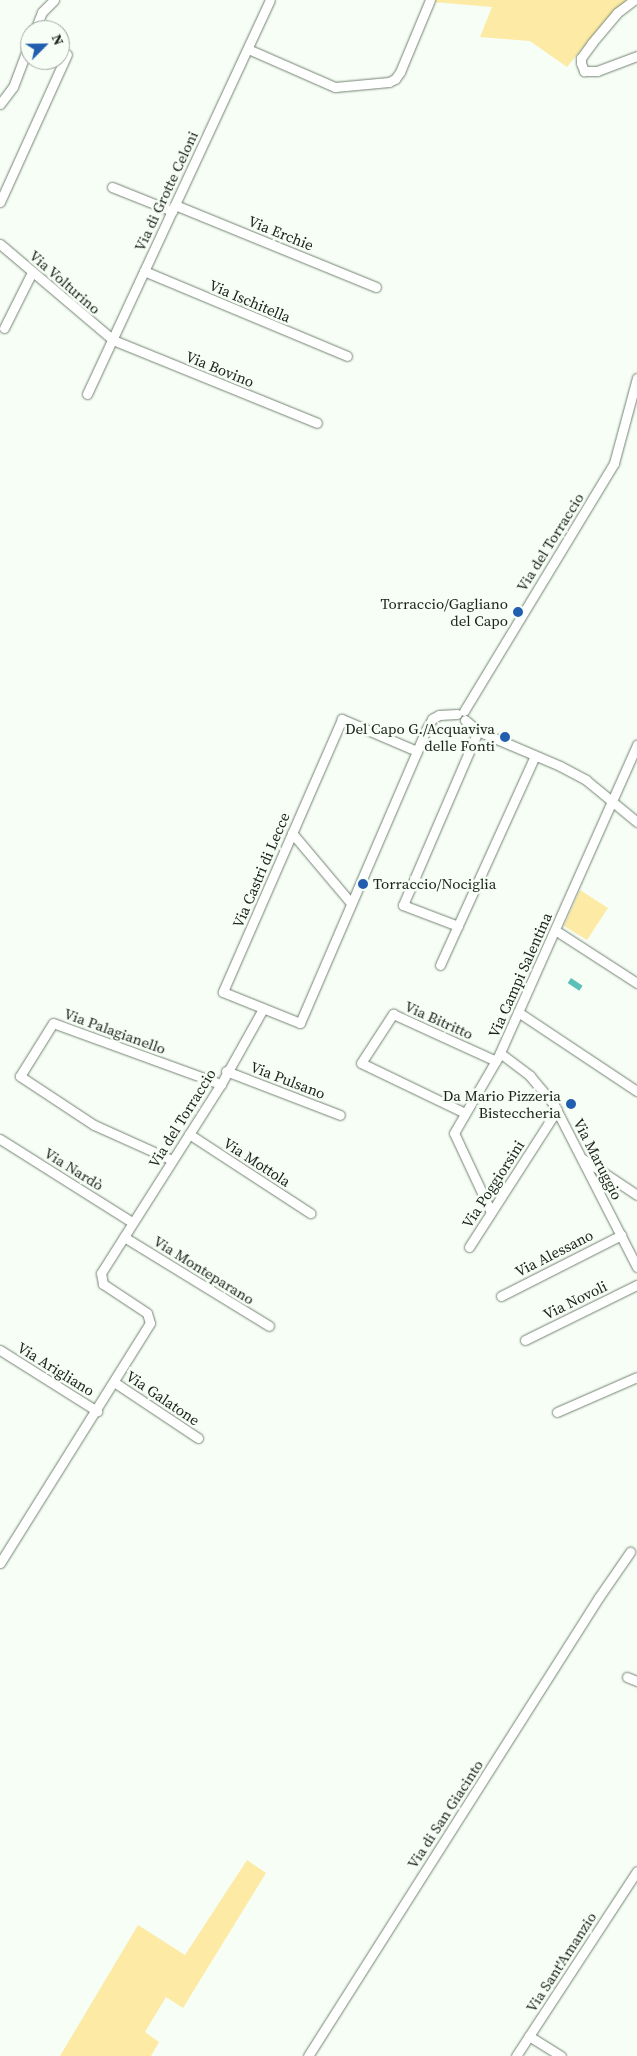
<!DOCTYPE html>
<meta charset="utf-8">
<style>
body{margin:0}
#map{position:relative;width:637px;height:2056px;overflow:hidden;background:#f7fef6;font-family:"Source Serif 4",serif}
div>[style]{position:absolute}
[style*='--x']{left:calc(var(--x)*1px);top:calc(var(--y)*1px);width:calc(var(--w)*1px);rotate:calc(var(--a)*1deg)}
.green>*{inset:0;background:#fceaa5}
.water>*{inset:0;background:#5dc0b8;transform-origin:0 0}
.roads{filter:drop-shadow(0 0 1px #738371) drop-shadow(0 0 1px #738371)}
.minor>*{height:9px;margin:-4.5px;padding:0 4.5px;transform-origin:4.5px;border-radius:4.5px;background:#fff}
.dots>*{width:14px;height:14px;translate:-50% -50%;box-sizing:border-box;border:2px solid #f7fef6;border-radius:50%}
span{translate:-50% -50%;white-space:nowrap;text-align:center;line-height:1.15;-webkit-text-stroke:5px #f7fef6;paint-order:stroke}
.street-label{font-size:15px;color:#1b221b}
.poi-label{font-size:15px;color:#1b221b}
.right{translate:-100% -50%;text-align:right}
.left{translate:0 -50%;text-align:left}
.north{position:absolute;left:20px;top:20px;width:50px;height:50px;box-sizing:border-box;background:#f7fef6;border:1px solid #9fa69e;border-radius:50%;rotate:67deg;font-size:14px;font-weight:700;line-height:20px;text-align:center;color:#1b221b}
.north::after{content:'';display:block;margin:auto;width:18px;height:22px;background:#225eb0;clip-path:polygon(50% 0,100% 100%,50% 72%,0 100%)}
</style>
<div id="map">
<div class="green">
<div style="clip-path:polygon(434px 0,627px 0,604px 22px,567px 67px,530px 41px,480px 37px,492px 7px,433px 2px)"></div>
<div style="clip-path:polygon(580px 890px,608px 908px,587px 940px,564px 926px)"></div>
<div style="clip-path:polygon(247px 1860px,266px 1873px,183px 2008px,166px 1997px,145px 2032px,159px 2042px,151px 2056px,60px 2056px,138px 1925px,185px 1955px)"></div>
</div>
<div class="water">
<div style="left:571px;top:978px;width:14px;height:6px;rotate:34deg"></div>
</div>
<div class="roads">
<div class="minor">
<div style="--x:634;--y:0;--w:21;--a:143"></div>
<div style="--x:617;--y:13;--w:39;--a:130"></div>
<div style="--x:592;--y:43;--w:19;--a:126"></div>
<div style="--x:581;--y:58;--w:5;--a:90"></div>
<div style="--x:581;--y:63;--w:9;--a:69"></div>
<div style="--x:584;--y:71;--w:13;--a:0"></div>
<div style="--x:597;--y:71;--w:43;--a:-20.6"></div>
<div style="--x:35;--y:30;--w:19;--a:-69"></div>
<div style="--x:42;--y:12;--w:17;--a:-45"></div>
<div style="--x:248;--y:49;--w:95;--a:23.6"></div>
<div style="--x:335;--y:87;--w:54;--a:-5.3"></div>
<div style="--x:389;--y:82;--w:7;--a:-27"></div>
<div style="--x:395;--y:79;--w:9;--a:-54"></div>
<div style="--x:400;--y:72;--w:78;--a:-67.4"></div>
<div style="--x:0;--y:104;--w:21;--a:-53"></div>
<div style="--x:13;--y:87;--w:48;--a:-69.3"></div>
<div style="--x:112;--y:187;--w:65;--a:21.8"></div>
<div style="--x:0;--y:202;--w:162;--a:-65.6"></div>
<div style="--x:175;--y:205;--w:217;--a:22.2"></div>
<div style="--x:0;--y:244;--w:148;--a:40.3"></div>
<div style="--x:113;--y:340;--w:220;--a:22.1"></div>
<div style="--x:144;--y:271;--w:220;--a:22.7"></div>
<div style="--x:4;--y:328;--w:63;--a:-63.4"></div>
<div style="--x:87;--y:394;--w:434;--a:-65.1"></div>
<div style="--x:464;--y:711;--w:290;--a:-58.8"></div>
<div style="--x:614;--y:463;--w:88;--a:-74.9"></div>
<div style="--x:465;--y:720;--w:17;--a:40"></div>
<div style="--x:478;--y:731;--w:89;--a:23.1"></div>
<div style="--x:560;--y:766;--w:30;--a:28"></div>
<div style="--x:586;--y:780;--w:66;--a:39.5"></div>
<div style="--x:417;--y:751;--w:82;--a:-156.9"></div>
<div style="--x:342;--y:719;--w:298;--a:113.6"></div>
<div style="--x:223;--y:992;--w:83;--a:21.9"></div>
<div style="--x:300;--y:1023;--w:296;--a:-66.7"></div>
<div style="--x:417;--y:751;--w:23;--a:-67"></div>
<div style="--x:426;--y:730;--w:13;--a:-61"></div>
<div style="--x:432;--y:719;--w:8;--a:-30"></div>
<div style="--x:439;--y:715;--w:18;--a:-3"></div>
<div style="--x:292;--y:833;--w:92;--a:49.9"></div>
<div style="--x:458;--y:926;--w:59;--a:-159.1"></div>
<div style="--x:403;--y:905;--w:189;--a:-66.7"></div>
<div style="--x:555;--y:930;--w:98;--a:32.9"></div>
<div style="--x:440;--y:965;--w:230;--a:-65.6"></div>
<div style="--x:518;--y:1012;--w:143;--a:33.6"></div>
<div style="--x:500;--y:1053;--w:38;--a:37"></div>
<div style="--x:530;--y:1076;--w:38;--a:50"></div>
<div style="--x:554;--y:1105;--w:182;--a:62.9"></div>
<div style="--x:226;--y:1071;--w:122;--a:21.1"></div>
<div style="--x:465;--y:1113;--w:115;--a:-154.3"></div>
<div style="--x:361;--y:1063;--w:59;--a:-56.9"></div>
<div style="--x:393;--y:1014;--w:113;--a:24.5"></div>
<div style="--x:189;--y:1134;--w:145;--a:33.1"></div>
<div style="--x:0;--y:1139;--w:156;--a:32.2"></div>
<div style="--x:583;--y:1159;--w:65;--a:33.7"></div>
<div style="--x:172;--y:1160;--w:85;--a:-155.8"></div>
<div style="--x:94;--y:1125;--w:89;--a:-146.5"></div>
<div style="--x:20;--y:1076;--w:62;--a:-58.1"></div>
<div style="--x:53;--y:1023;--w:179;--a:20"></div>
<div style="--x:491;--y:1212;--w:87;--a:-115.1"></div>
<div style="--x:454;--y:1133;--w:88;--a:-59.9"></div>
<div style="--x:498;--y:1057;--w:342;--a:-66"></div>
<div style="--x:124;--y:1237;--w:170;--a:31.5"></div>
<div style="--x:469;--y:1247;--w:163;--a:-57.3"></div>
<div style="--x:501;--y:1296;--w:135;--a:-26.9"></div>
<div style="--x:525;--y:1340;--w:125;--a:-26.2"></div>
<div style="--x:0;--y:1350;--w:115;--a:32.2"></div>
<div style="--x:114;--y:1382;--w:101;--a:33.7"></div>
<div style="--x:557;--y:1412;--w:87;--a:-23.6"></div>
<div style="--x:0;--y:1563;--w:283;--a:-58"></div>
<div style="--x:150;--y:1323;--w:10;--a:-107"></div>
<div style="--x:147;--y:1313;--w:53;--a:-146.6"></div>
<div style="--x:103;--y:1284;--w:11;--a:-100"></div>
<div style="--x:101;--y:1273;--w:224;--a:-57.6"></div>
<div style="--x:221;--y:1084;--w:86;--a:-60.8"></div>
<div style="--x:627;--y:1677;--w:11;--a:22"></div>
<div style="--x:308;--y:2056;--w:543;--a:-57.63"></div>
<div style="--x:599;--y:1597;--w:55;--a:-55.4"></div>
<div style="--x:516;--y:2056;--w:24;--a:-57"></div>
<div style="--x:561;--y:2056;--w:38;--a:-148"></div>
<div style="--x:529;--y:2036;--w:197;--a:-56.8"></div>
</div>
</div>
<div class="dots">
<div style="left:518px;top:612px;background:#225eb0"></div>
<div style="left:505px;top:737px;background:#225eb0"></div>
<div style="left:363px;top:884px;background:#225eb0"></div>
<div style="left:571px;top:1104px;background:#225eb0"></div>
</div>
<div class="street-label">
<span style="left:166px;top:191px;rotate:-65deg">Via di Grotte Celoni</span>
<span style="left:281px;top:233px;rotate:22deg">Via Erchie</span>
<span style="left:65px;top:282px;rotate:41deg">Via Volturino</span>
<span style="left:250px;top:301px;rotate:23deg">Via Ischitella</span>
<span style="left:220px;top:369px;rotate:22deg">Via Bovino</span>
<span style="left:550px;top:542px;rotate:-58deg">Via del Torraccio</span>
<span style="left:261px;top:870px;rotate:-67deg">Via Castri di Lecce</span>
<span style="left:520px;top:975px;rotate:-66deg">Via Campi Salentina</span>
<span style="left:439px;top:1020px;rotate:24deg">Via Bitritto</span>
<span style="left:115px;top:1031px;rotate:20deg">Via Palagianello</span>
<span style="left:288px;top:1080px;rotate:21deg">Via Pulsano</span>
<span style="left:182px;top:1118px;rotate:-58deg">Via del Torraccio</span>
<span style="left:598px;top:1159px;rotate:63deg">Via Maruggio</span>
<span style="left:257px;top:1162px;rotate:33deg">Via Mottola</span>
<span style="left:74px;top:1169px;rotate:32deg">Via Nardò</span>
<span style="left:493px;top:1184px;rotate:-57deg">Via Poggiorsini</span>
<span style="left:554px;top:1253px;rotate:-27deg">Via Alessano</span>
<span style="left:204px;top:1270px;rotate:32deg">Via Monteparano</span>
<span style="left:575px;top:1300px;rotate:-26deg">Via Novoli</span>
<span style="left:56px;top:1369px;rotate:32deg">Via Arigliano</span>
<span style="left:163px;top:1398px;rotate:34deg">Via Galatone</span>
<span style="left:445px;top:1814px;rotate:-57deg">Via di San Giacinto</span>
<span style="left:561px;top:1962px;rotate:-57deg">Via Sant'Amanzio</span>
</div>
<div class="poi-label">
<span class="right" style="left:508px;top:612px">Torraccio/Gagliano<br>del Capo</span>
<span class="right" style="left:495px;top:737px">Del Capo G./Acquaviva<br>delle Fonti</span>
<span class="left" style="left:373px;top:884px">Torraccio/Nociglia</span>
<span class="right" style="left:561px;top:1104px">Da Mario Pizzeria<br>Bisteccheria</span>
</div>
<div class="north">N</div>
</div>
